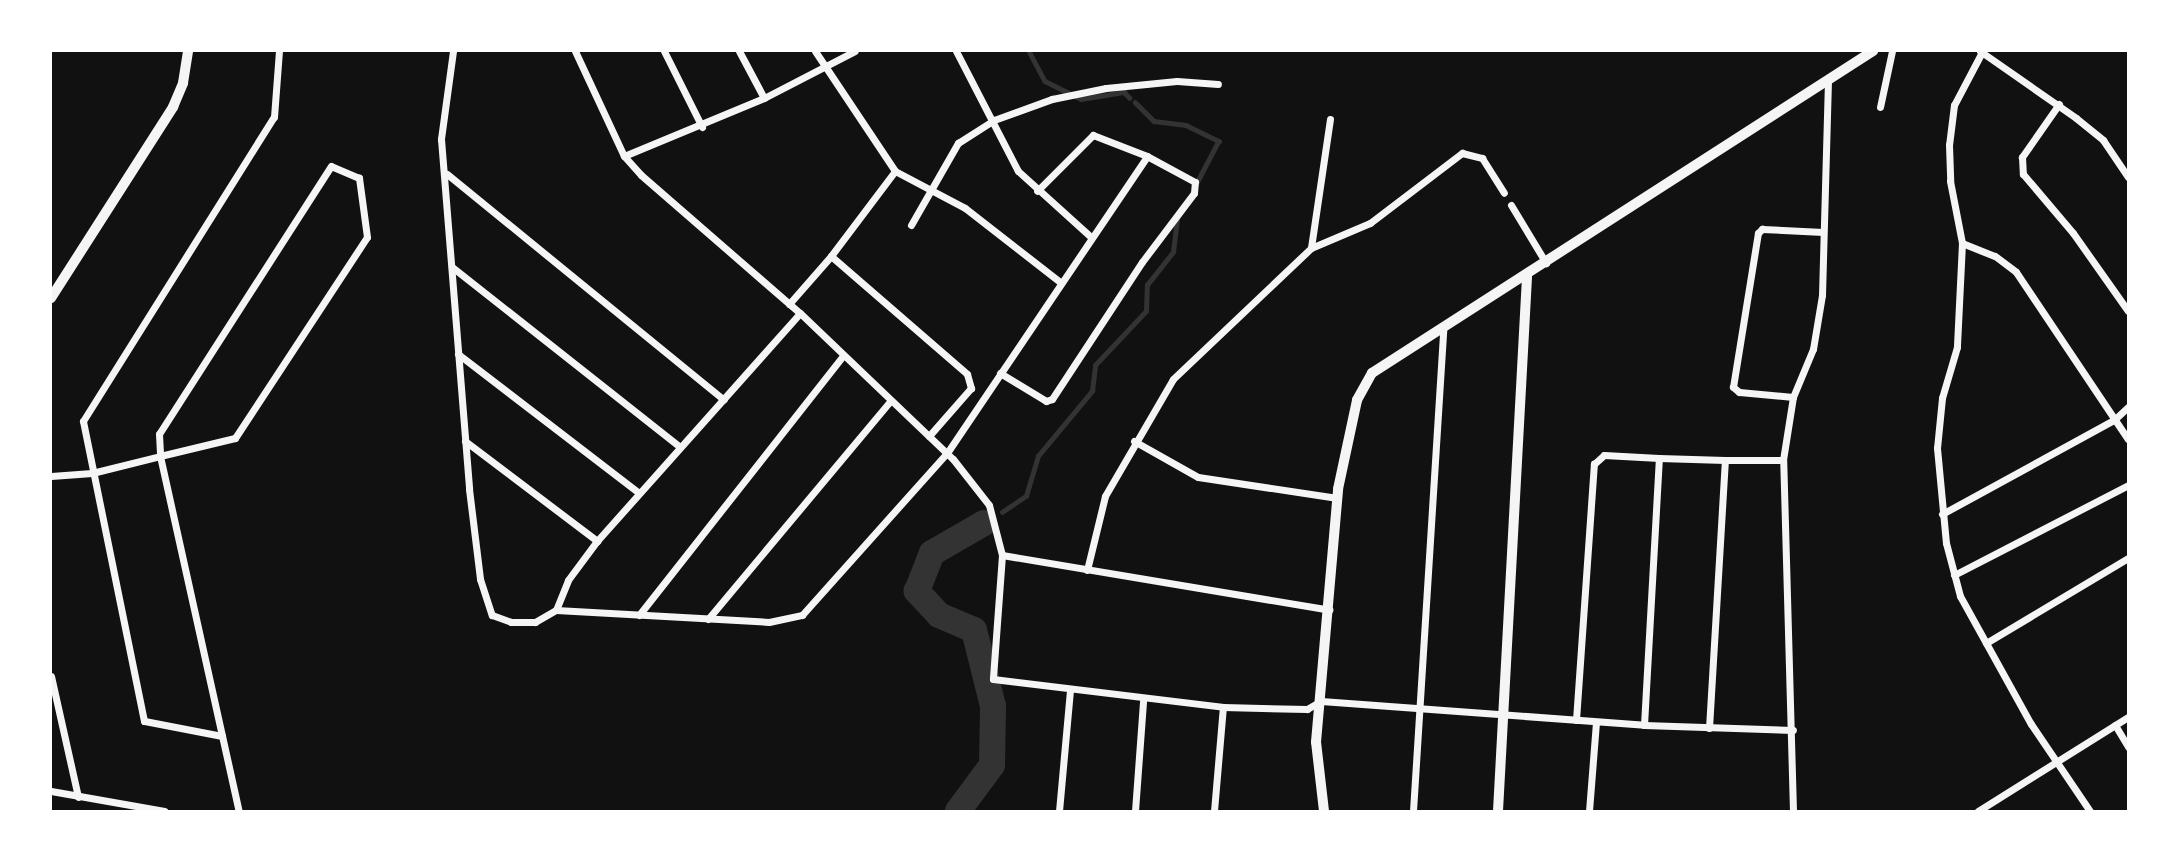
<!DOCTYPE html>
<style>
body{margin:0}
#map{position:relative;width:2179px;height:862px;overflow:hidden;background:#111;font-family:Mulish,sans-serif}
div>[style]{position:absolute}
[style*='--x']{left:calc(var(--x)*1px);top:calc(var(--y)*1px);width:calc(var(--w)*1px);rotate:calc(var(--a)*1deg)}
.stream>*{height:4.5px;margin:-2.25px;padding:0 2.25px;transform-origin:2.25px;border-radius:2.25px;background:#333}
.river>*{height:26px;margin:-13px;padding:0 13px;transform-origin:13px;border-radius:13px;background:#333}
.minor>*{height:7px;margin:-3.5px;padding:0 3.5px;transform-origin:3.5px;border-radius:3.5px;background:#f5f5f5}
.tertiary>*{height:10px;margin:-5px;padding:0 5px;transform-origin:5px;border-radius:5px;background:#f5f5f5}
span{translate:-50% -50%;white-space:nowrap;text-align:center;line-height:1.15;-webkit-text-stroke:6px #fff;paint-order:stroke}
.frame{position:absolute;inset:0;border:52px solid #fff;pointer-events:none}
</style>
<div id="map">
<div class="stream">
<div style="--x:1029;--y:51;--w:34;--a:62"></div>
<div style="--x:1045;--y:81;--w:40;--a:26.6"></div>
<div style="--x:1081;--y:99;--w:44;--a:-9.2"></div>
<div style="--x:1124;--y:92;--w:8;--a:45"></div>
<div style="--x:1135;--y:102;--w:27;--a:45"></div>
<div style="--x:1154;--y:121;--w:32;--a:7"></div>
<div style="--x:1186;--y:125;--w:37;--a:26"></div>
<div style="--x:1219;--y:141;--w:47;--a:117.6"></div>
<div style="--x:1002;--y:512;--w:29;--a:-34"></div>
<div style="--x:1026;--y:496;--w:42;--a:-73.3"></div>
<div style="--x:1038;--y:456;--w:85;--a:-50.3"></div>
<div style="--x:1092;--y:391;--w:26;--a:-83"></div>
<div style="--x:1095;--y:365;--w:74;--a:-46.6"></div>
<div style="--x:1146;--y:311;--w:26;--a:-88"></div>
<div style="--x:1147;--y:285;--w:42;--a:-51.8"></div>
<div style="--x:1173;--y:252;--w:34;--a:-83"></div>
</div>
<div class="river">
<div style="--x:958;--y:811;--w:57;--a:-53.5"></div>
<div style="--x:992;--y:765;--w:59;--a:-89"></div>
<div style="--x:993;--y:706;--w:78;--a:-104"></div>
<div style="--x:974;--y:630;--w:38;--a:-157"></div>
<div style="--x:939;--y:615;--w:33;--a:-133"></div>
<div style="--x:917;--y:591;--w:41;--a:-68.5"></div>
<div style="--x:932;--y:553;--w:60;--a:-30"></div>
</div>
<div class="minor">
<div style="--x:453;--y:51;--w:89;--a:97.8"></div>
<div style="--x:441;--y:139;--w:351;--a:85.4"></div>
<div style="--x:469;--y:489;--w:91;--a:83"></div>
<div style="--x:480;--y:579;--w:38;--a:72"></div>
<div style="--x:492;--y:615;--w:20;--a:20"></div>
<div style="--x:511;--y:622;--w:24;--a:0"></div>
<div style="--x:535;--y:622;--w:24;--a:-30"></div>
<div style="--x:556;--y:610;--w:32;--a:-68"></div>
<div style="--x:568;--y:580;--w:49;--a:-53.4"></div>
<div style="--x:597;--y:541;--w:305;--a:-48.3"></div>
<div style="--x:575;--y:51;--w:116;--a:65"></div>
<div style="--x:624;--y:156;--w:25;--a:48"></div>
<div style="--x:641;--y:175;--w:211;--a:41"></div>
<div style="--x:800;--y:313;--w:211;--a:43.7"></div>
<div style="--x:953;--y:459;--w:58;--a:52"></div>
<div style="--x:989;--y:505;--w:52;--a:75.4"></div>
<div style="--x:1002;--y:555;--w:124;--a:94.2"></div>
<div style="--x:993;--y:679;--w:232;--a:6.9"></div>
<div style="--x:1223;--y:707;--w:84;--a:1.4"></div>
<div style="--x:1307;--y:709;--w:16;--a:-30"></div>
<div style="--x:1321;--y:701;--w:324;--a:4.2"></div>
<div style="--x:1644;--y:725;--w:149;--a:1.9"></div>
<div style="--x:664;--y:51;--w:85;--a:63.4"></div>
<div style="--x:739;--y:51;--w:53;--a:62"></div>
<div style="--x:815;--y:51;--w:144;--a:56.3"></div>
<div style="--x:895;--y:171;--w:106;--a:127"></div>
<div style="--x:956;--y:51;--w:135;--a:62.7"></div>
<div style="--x:1018;--y:171;--w:97;--a:42.1"></div>
<div style="--x:1980;--y:51;--w:117;--a:34.9"></div>
<div style="--x:2076;--y:118;--w:35;--a:39"></div>
<div style="--x:2103;--y:140;--w:45;--a:56"></div>
<div style="--x:1982;--y:52;--w:60;--a:117.8"></div>
<div style="--x:1954;--y:105;--w:40;--a:97.1"></div>
<div style="--x:1949;--y:145;--w:36;--a:88"></div>
<div style="--x:1950;--y:181;--w:63;--a:79"></div>
<div style="--x:1962;--y:243;--w:104;--a:92.8"></div>
<div style="--x:1957;--y:347;--w:53;--a:106.4"></div>
<div style="--x:1942;--y:398;--w:50;--a:95.7"></div>
<div style="--x:1937;--y:448;--w:95;--a:84.6"></div>
<div style="--x:1946;--y:543;--w:55;--a:75.2"></div>
<div style="--x:1960;--y:596;--w:146;--a:61"></div>
<div style="--x:2031;--y:724;--w:105;--a:55.9"></div>
<div style="--x:2059;--y:104;--w:65;--a:124.9"></div>
<div style="--x:2022;--y:157;--w:17;--a:87"></div>
<div style="--x:2023;--y:174;--w:77;--a:49.7"></div>
<div style="--x:2073;--y:233;--w:95;--a:54.8"></div>
<div style="--x:1880;--y:107;--w:57;--a:-77.9"></div>
<div style="--x:1330;--y:119;--w:130;--a:98.4"></div>
<div style="--x:1311;--y:248;--w:64;--a:-23"></div>
<div style="--x:1370;--y:223;--w:116;--a:-37.3"></div>
<div style="--x:1462;--y:153;--w:21;--a:14"></div>
<div style="--x:1482;--y:158;--w:41;--a:57.8"></div>
<div style="--x:624;--y:156;--w:152;--a:-22.5"></div>
<div style="--x:764;--y:98;--w:102;--a:-27.3"></div>
<div style="--x:895;--y:171;--w:79;--a:27.9"></div>
<div style="--x:965;--y:208;--w:120;--a:37.9"></div>
<div style="--x:447;--y:174;--w:357;--a:39.2"></div>
<div style="--x:1511;--y:205;--w:68;--a:58.9"></div>
<div style="--x:911;--y:225;--w:95;--a:-60.2"></div>
<div style="--x:958;--y:143;--w:43;--a:-32.6"></div>
<div style="--x:994;--y:120;--w:62;--a:-19.9"></div>
<div style="--x:1052;--y:99;--w:55;--a:-11.5"></div>
<div style="--x:1106;--y:88;--w:71;--a:-5.6"></div>
<div style="--x:1177;--y:81;--w:41;--a:4.2"></div>
<div style="--x:1962;--y:243;--w:35;--a:22"></div>
<div style="--x:1995;--y:256;--w:26;--a:37"></div>
<div style="--x:2016;--y:272;--w:201;--a:56.2"></div>
<div style="--x:452;--y:267;--w:289;--a:38.3"></div>
<div style="--x:789;--y:304;--w:64;--a:-48.8"></div>
<div style="--x:831;--y:256;--w:180;--a:40.9"></div>
<div style="--x:967;--y:374;--w:15;--a:74"></div>
<div style="--x:971;--y:388;--w:64;--a:131.2"></div>
<div style="--x:458;--y:354;--w:227;--a:37.5"></div>
<div style="--x:1000;--y:373;--w:54;--a:31.3"></div>
<div style="--x:1046;--y:401;--w:6;--a:-18"></div>
<div style="--x:1052;--y:399;--w:164;--a:-56.7"></div>
<div style="--x:1142;--y:262;--w:86;--a:-53"></div>
<div style="--x:1194;--y:193;--w:11;--a:-85"></div>
<div style="--x:1195;--y:182;--w:55;--a:-151.6"></div>
<div style="--x:1147;--y:156;--w:58;--a:-158.7"></div>
<div style="--x:1093;--y:135;--w:79;--a:135"></div>
<div style="--x:1793;--y:397;--w:54;--a:-174.7"></div>
<div style="--x:1739;--y:392;--w:8;--a:-140"></div>
<div style="--x:1733;--y:387;--w:156;--a:-80.8"></div>
<div style="--x:1758;--y:233;--w:6;--a:-45"></div>
<div style="--x:1762;--y:229;--w:61;--a:2.8"></div>
<div style="--x:465;--y:441;--w:166;--a:37.1"></div>
<div style="--x:1134;--y:441;--w:73;--a:29.4"></div>
<div style="--x:1198;--y:477;--w:141;--a:8.6"></div>
<div style="--x:51;--y:476;--w:41;--a:-4.2"></div>
<div style="--x:92;--y:473;--w:70;--a:-14"></div>
<div style="--x:160;--y:456;--w:77;--a:-13.5"></div>
<div style="--x:235;--y:438;--w:240;--a:-56.7"></div>
<div style="--x:367;--y:237;--w:60;--a:-97.7"></div>
<div style="--x:359;--y:178;--w:30;--a:-157"></div>
<div style="--x:331;--y:166;--w:318;--a:122.7"></div>
<div style="--x:159;--y:434;--w:22;--a:87"></div>
<div style="--x:160;--y:456;--w:364;--a:77.5"></div>
<div style="--x:1942;--y:514;--w:196;--a:-28.7"></div>
<div style="--x:2114;--y:420;--w:19;--a:-43"></div>
<div style="--x:1002;--y:555;--w:332;--a:9.5"></div>
<div style="--x:1087;--y:570;--w:76;--a:-76.3"></div>
<div style="--x:1105;--y:496;--w:135;--a:-59.8"></div>
<div style="--x:1173;--y:379;--w:190;--a:-43.5"></div>
<div style="--x:1954;--y:575;--w:196;--a:-27.3"></div>
<div style="--x:556;--y:610;--w:213;--a:3.2"></div>
<div style="--x:769;--y:622;--w:34;--a:-12"></div>
<div style="--x:802;--y:615;--w:217;--a:-48.2"></div>
<div style="--x:947;--y:453;--w:358;--a:-56"></div>
<div style="--x:639;--y:615;--w:330;--a:-51.8"></div>
<div style="--x:708;--y:619;--w:284;--a:-50.1"></div>
<div style="--x:1986;--y:643;--w:165;--a:-30.9"></div>
<div style="--x:51;--y:676;--w:124;--a:77.4"></div>
<div style="--x:1576;--y:720;--w:257;--a:-86"></div>
<div style="--x:1594;--y:464;--w:13;--a:-42"></div>
<div style="--x:1604;--y:455;--w:55;--a:3.1"></div>
<div style="--x:1644;--y:725;--w:267;--a:-86.8"></div>
<div style="--x:1659;--y:458;--w:66;--a:1.7"></div>
<div style="--x:2115;--y:725;--w:26;--a:59"></div>
<div style="--x:1709;--y:728;--w:268;--a:-86.6"></div>
<div style="--x:1725;--y:460;--w:58;--a:0"></div>
<div style="--x:222;--y:736;--w:79;--a:-169.1"></div>
<div style="--x:144;--y:721;--w:306;--a:-101.5"></div>
<div style="--x:83;--y:421;--w:359;--a:-57.9"></div>
<div style="--x:274;--y:117;--w:66;--a:-85.7"></div>
<div style="--x:51;--y:791;--w:115;--a:10"></div>
<div style="--x:1059;--y:811;--w:121;--a:-84.8"></div>
<div style="--x:1135;--y:811;--w:110;--a:-85.8"></div>
<div style="--x:1214;--y:811;--w:104;--a:-85.1"></div>
<div style="--x:1413;--y:811;--w:483;--a:-86.4"></div>
<div style="--x:1589;--y:811;--w:89;--a:-85.5"></div>
<div style="--x:1793;--y:811;--w:351;--a:-91.6"></div>
<div style="--x:1783;--y:460;--w:64;--a:-81"></div>
<div style="--x:1793;--y:397;--w:52;--a:-67.4"></div>
<div style="--x:1813;--y:349;--w:55;--a:-80.5"></div>
<div style="--x:1822;--y:295;--w:215;--a:-88.4"></div>
<div style="--x:1978;--y:811;--w:177;--a:-32.1"></div>
</div>
<div class="tertiary">
<div style="--x:51;--y:298;--w:227;--a:-57.4"></div>
<div style="--x:173;--y:107;--w:26;--a:-67"></div>
<div style="--x:183;--y:83;--w:32;--a:-81"></div>
<div style="--x:1324;--y:811;--w:69;--a:-96.6"></div>
<div style="--x:1316;--y:742;--w:254;--a:-85"></div>
<div style="--x:1338;--y:489;--w:91;--a:-77.9"></div>
<div style="--x:1357;--y:400;--w:31;--a:-61"></div>
<div style="--x:1372;--y:373;--w:596;--a:-32.73"></div>
<div style="--x:1498;--y:811;--w:535;--a:-86.89"></div>
</div>
<div class="frame"></div>
</div>
